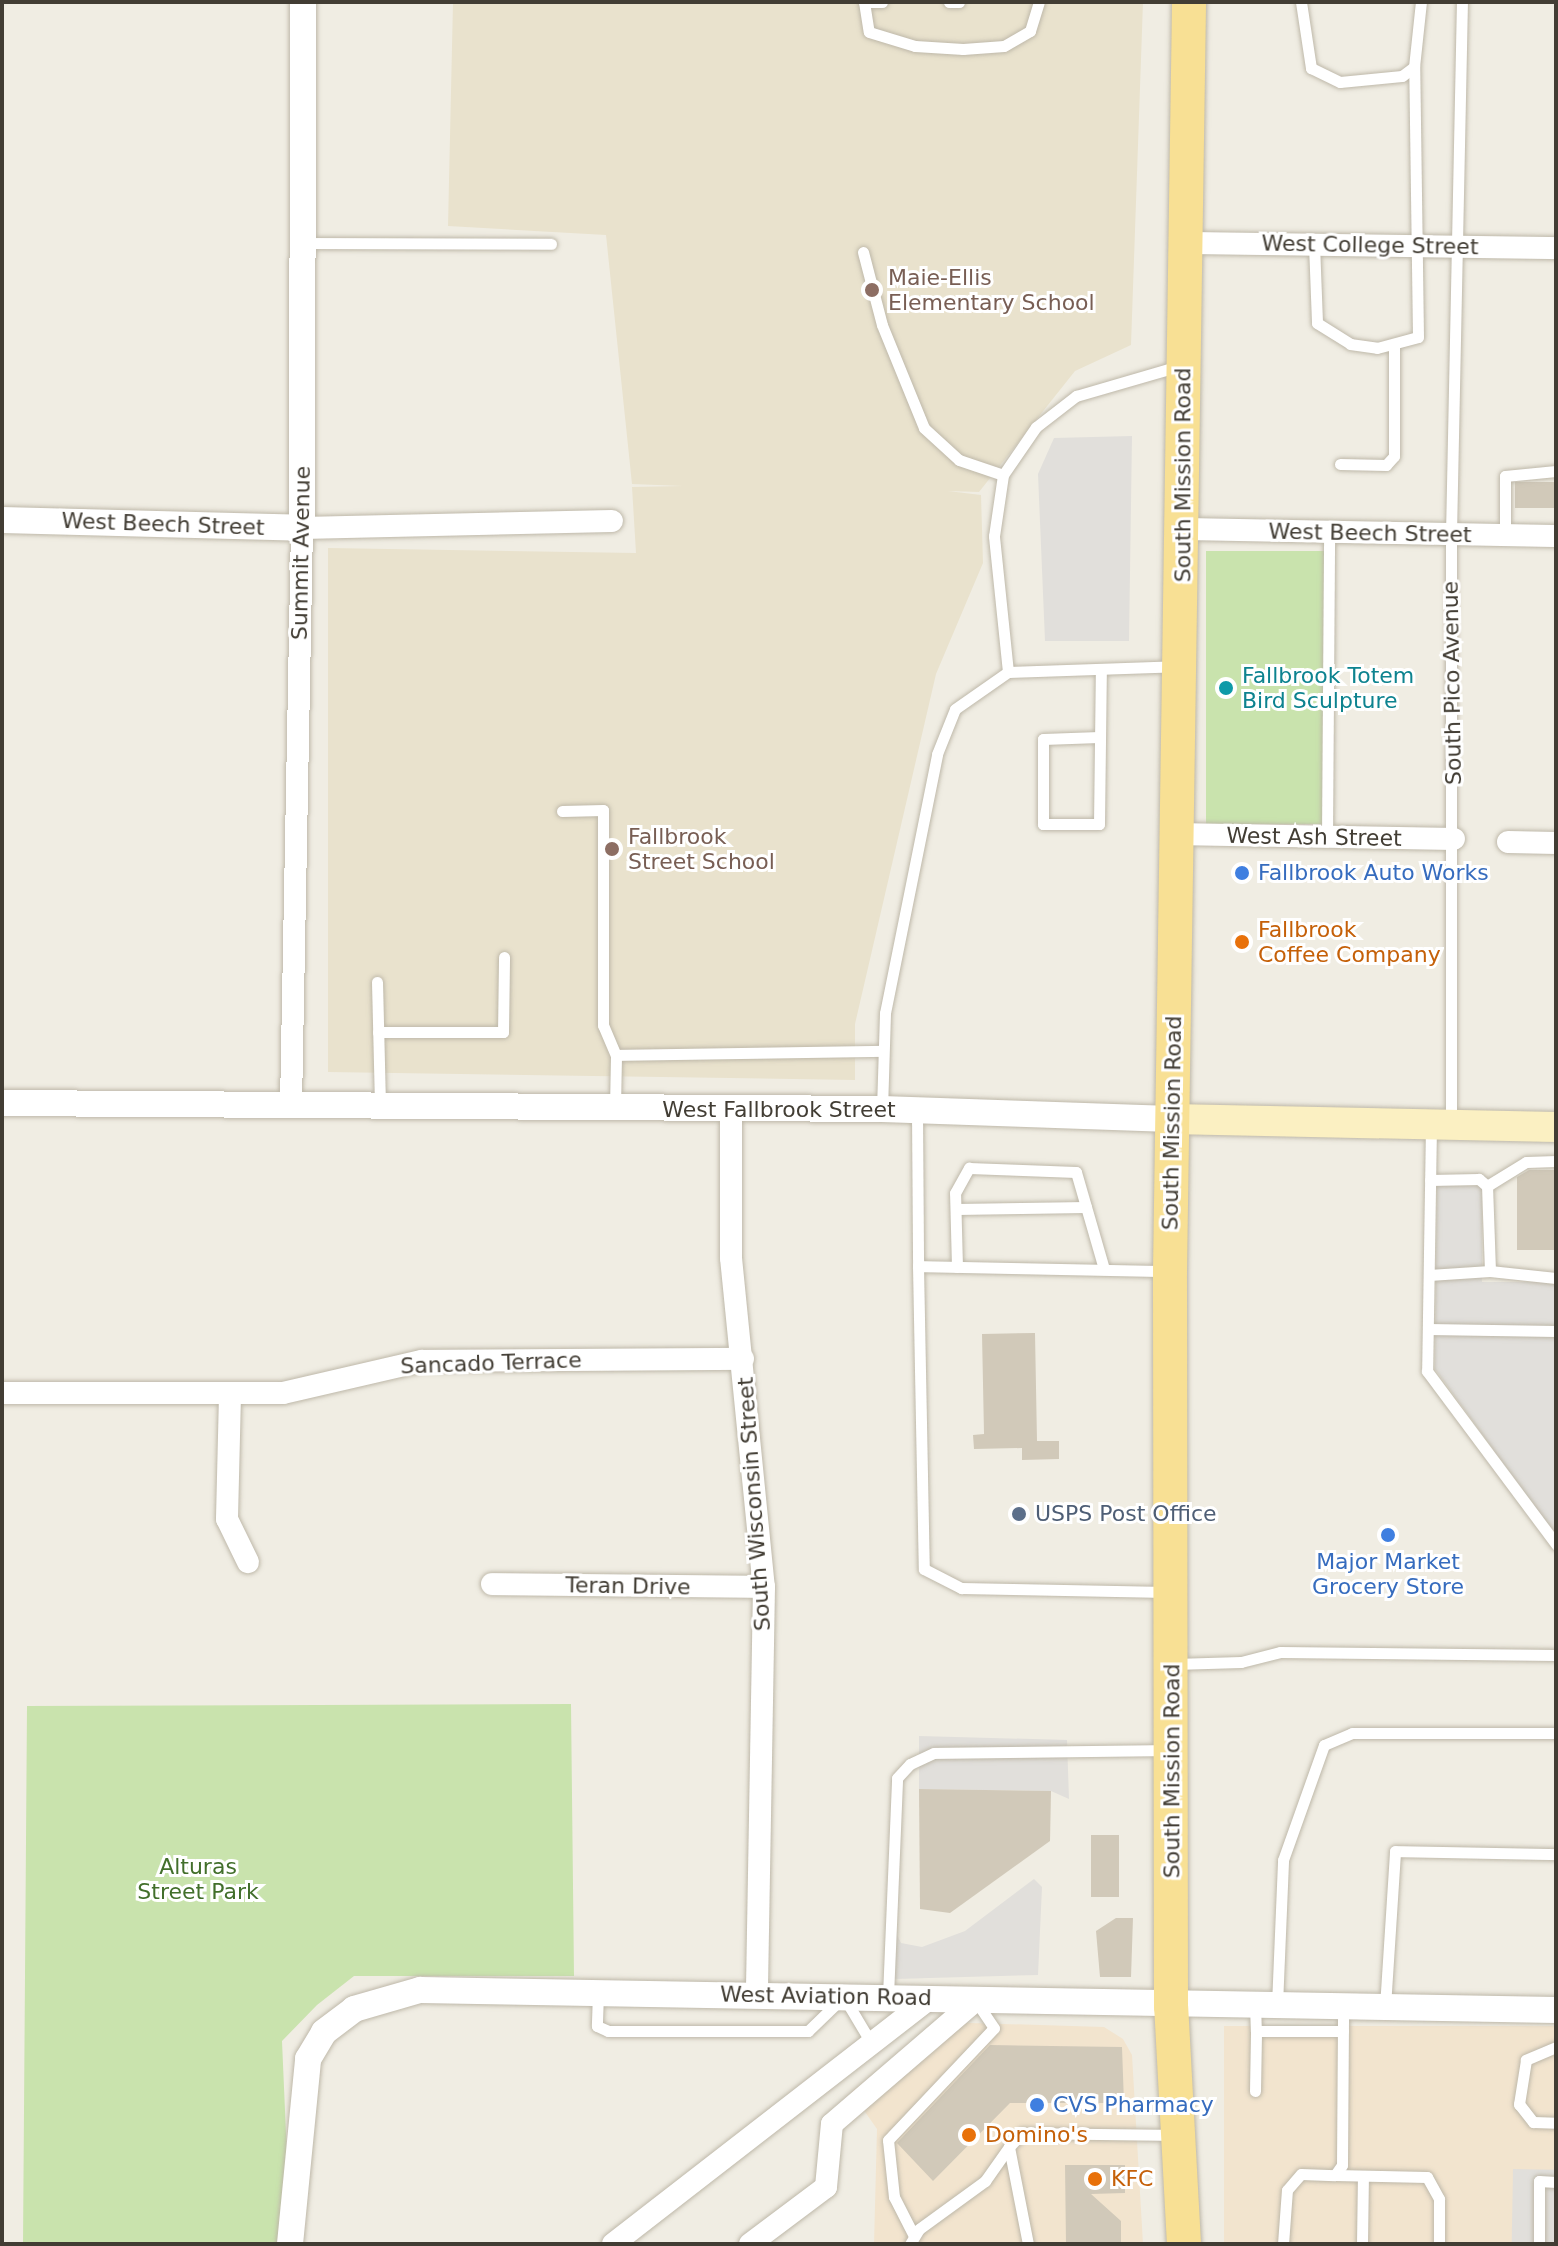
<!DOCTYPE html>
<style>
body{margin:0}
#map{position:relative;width:1558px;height:2246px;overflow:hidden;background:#f0ede3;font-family:"DejaVu Sans",sans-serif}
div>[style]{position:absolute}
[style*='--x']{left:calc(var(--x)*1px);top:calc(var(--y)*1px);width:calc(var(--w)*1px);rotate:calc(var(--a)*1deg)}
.commercial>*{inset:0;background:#f2e4ce;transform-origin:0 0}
.education>*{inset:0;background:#e9e2cd}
.green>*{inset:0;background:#c9e3ad;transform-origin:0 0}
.parking>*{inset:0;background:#e1dfdb;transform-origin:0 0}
.building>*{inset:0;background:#d1c9b9;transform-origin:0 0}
.roads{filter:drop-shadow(0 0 2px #beb8a9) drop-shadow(0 0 2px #beb8a9)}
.service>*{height:11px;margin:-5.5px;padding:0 5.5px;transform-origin:5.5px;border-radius:5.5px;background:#fff}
.minor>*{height:22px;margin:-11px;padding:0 11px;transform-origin:11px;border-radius:11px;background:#fff}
.tertiary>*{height:26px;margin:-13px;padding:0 13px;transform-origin:13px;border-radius:13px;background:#fff}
.secondary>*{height:30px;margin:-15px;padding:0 15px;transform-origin:15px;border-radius:15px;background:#fbf0c2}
.primary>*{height:34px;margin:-17px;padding:0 17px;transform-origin:17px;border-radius:17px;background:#f8e094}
.dots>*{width:22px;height:22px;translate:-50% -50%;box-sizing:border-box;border:4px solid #fff;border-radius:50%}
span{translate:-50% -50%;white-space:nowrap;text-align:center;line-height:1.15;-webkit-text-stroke:6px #fff;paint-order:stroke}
.street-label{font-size:22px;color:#423d34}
.education-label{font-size:22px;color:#785e54}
.left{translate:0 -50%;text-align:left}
.culture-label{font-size:22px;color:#0d838f}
.shop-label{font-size:22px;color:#366cbe}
.food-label{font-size:22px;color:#c56008}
.service-label{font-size:22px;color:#4e5e75}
.park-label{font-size:22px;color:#426f2b}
.frame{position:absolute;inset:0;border:4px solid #423d34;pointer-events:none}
</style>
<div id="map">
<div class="commercial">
<div style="clip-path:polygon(939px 2022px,1104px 2027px,1123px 2039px,1132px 2055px,1143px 2244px,874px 2244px,877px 2129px,851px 2092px)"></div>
<div style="left:1556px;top:2026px;width:218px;height:332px;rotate:90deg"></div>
</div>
<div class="education">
<div style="clip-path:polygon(453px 2px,1143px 2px,1131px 345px,1075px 371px,979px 492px,948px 491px,981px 495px,983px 563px,936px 674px,855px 1024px,855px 1080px,328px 1072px,328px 548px,636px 553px,632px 487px,683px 486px,632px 484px,606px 235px,448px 226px)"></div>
</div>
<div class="green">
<div style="left:1206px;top:551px;width:118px;height:273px"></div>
<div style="clip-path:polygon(571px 1704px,574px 1976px,354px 1976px,317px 2005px,282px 2041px,288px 2180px,277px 2244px,23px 2244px,27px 1706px)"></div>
</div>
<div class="parking">
<div style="clip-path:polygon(1132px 436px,1129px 641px,1045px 641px,1038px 474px,1054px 438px)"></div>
<div style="clip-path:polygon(1437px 1185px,1482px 1186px,1482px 1282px,1556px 1282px,1556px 1536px,1435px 1369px)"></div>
<div style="clip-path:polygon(919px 1736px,1067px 1740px,1069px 1799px,1051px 1791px,919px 1789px)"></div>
<div style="clip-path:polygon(1034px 1879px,1042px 1887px,1038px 1975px,894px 1979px,895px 1931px,901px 1943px,922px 1947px,965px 1931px)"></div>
<div style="left:1513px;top:2169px;width:43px;height:75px;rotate:1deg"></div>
</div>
<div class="building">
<div style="left:1556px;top:482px;width:26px;height:41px;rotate:90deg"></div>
<div style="clip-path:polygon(1529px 1170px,1556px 1170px,1556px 1250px,1517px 1250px,1517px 1177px)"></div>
<div style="clip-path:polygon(1035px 1333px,1037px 1441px,1059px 1441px,1059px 1459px,1022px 1460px,1022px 1448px,974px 1449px,973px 1435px,984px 1434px,982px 1334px)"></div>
<div style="clip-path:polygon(919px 1789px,1051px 1791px,1050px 1841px,950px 1913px,920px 1909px)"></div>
<div style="left:1091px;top:1835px;width:28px;height:62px"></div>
<div style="clip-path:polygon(1116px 1918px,1133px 1918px,1131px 1977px,1100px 1977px,1096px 1931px)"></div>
<div style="clip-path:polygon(990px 2045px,1122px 2047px,1124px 2103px,1010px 2103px,933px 2181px,897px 2143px)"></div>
<div style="clip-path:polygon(1065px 2165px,1125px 2165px,1125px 2193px,1091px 2194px,1121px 2221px,1121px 2244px,1066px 2244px)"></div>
</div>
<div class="roads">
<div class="service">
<div style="--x:864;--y:2;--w:30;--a:81"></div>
<div style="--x:869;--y:32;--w:48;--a:16.9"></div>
<div style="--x:915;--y:46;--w:48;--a:3.6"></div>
<div style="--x:963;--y:49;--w:41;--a:-4.2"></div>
<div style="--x:1004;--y:46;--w:30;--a:-30"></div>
<div style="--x:1030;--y:31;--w:30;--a:-73"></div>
<div style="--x:864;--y:2;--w:18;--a:0"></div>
<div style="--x:949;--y:2;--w:10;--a:0"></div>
<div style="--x:1301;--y:2;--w:67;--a:81.4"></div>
<div style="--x:1311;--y:68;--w:32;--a:26"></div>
<div style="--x:1340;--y:82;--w:62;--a:-5.5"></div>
<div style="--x:1402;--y:76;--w:15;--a:-37"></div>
<div style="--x:1414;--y:67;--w:65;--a:-83.9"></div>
<div style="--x:306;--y:243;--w:245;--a:0.2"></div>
<div style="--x:1314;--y:244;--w:79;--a:87.8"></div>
<div style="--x:1317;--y:323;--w:39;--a:32"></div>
<div style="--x:1350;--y:344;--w:27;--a:8"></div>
<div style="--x:1377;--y:348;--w:42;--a:-15"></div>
<div style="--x:1418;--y:337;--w:270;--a:-90.8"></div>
<div style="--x:863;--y:252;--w:75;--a:75.4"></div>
<div style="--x:882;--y:325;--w:111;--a:67.8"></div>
<div style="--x:924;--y:428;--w:47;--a:42.4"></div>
<div style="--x:959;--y:460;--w:46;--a:18.8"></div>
<div style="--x:1340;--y:464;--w:46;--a:1.2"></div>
<div style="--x:1386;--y:465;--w:12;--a:-48"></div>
<div style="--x:1394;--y:456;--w:110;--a:-90"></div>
<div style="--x:1505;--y:535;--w:59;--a:-90"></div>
<div style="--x:1505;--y:476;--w:51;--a:-5.6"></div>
<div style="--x:1008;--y:672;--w:137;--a:-95.9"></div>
<div style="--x:994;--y:536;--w:62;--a:-81.6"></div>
<div style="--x:1003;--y:475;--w:58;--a:-55.5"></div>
<div style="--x:1036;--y:427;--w:51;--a:-37.8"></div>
<div style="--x:1076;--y:396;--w:107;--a:-16.2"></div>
<div style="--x:1099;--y:737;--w:56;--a:178"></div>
<div style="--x:1043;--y:739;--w:85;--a:90"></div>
<div style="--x:1043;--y:824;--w:56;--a:0"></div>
<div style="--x:1099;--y:824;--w:155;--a:-89.3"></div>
<div style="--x:562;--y:811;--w:41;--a:-1.4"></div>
<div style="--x:603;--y:810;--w:215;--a:90"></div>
<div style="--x:603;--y:1025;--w:33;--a:67"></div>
<div style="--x:1327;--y:837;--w:305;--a:-89.6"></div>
<div style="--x:377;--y:982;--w:124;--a:88.6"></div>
<div style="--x:378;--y:1032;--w:125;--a:0"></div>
<div style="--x:503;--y:1032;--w:75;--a:-89.2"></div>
<div style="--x:615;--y:1108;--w:53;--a:-88.9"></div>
<div style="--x:616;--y:1055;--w:266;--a:-0.9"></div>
<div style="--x:882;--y:1109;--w:96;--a:-88.2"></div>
<div style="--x:885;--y:1013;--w:264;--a:-78.6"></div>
<div style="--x:937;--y:754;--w:48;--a:-68.2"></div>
<div style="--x:955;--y:709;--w:65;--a:-34.9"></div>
<div style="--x:1008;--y:672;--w:168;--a:-2"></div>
<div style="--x:917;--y:1111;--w:155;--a:89.6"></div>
<div style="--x:918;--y:1266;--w:248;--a:1.2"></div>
<div style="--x:1431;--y:1125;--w:246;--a:90.9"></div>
<div style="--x:1427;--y:1371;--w:216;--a:53.3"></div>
<div style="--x:1451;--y:1125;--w:591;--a:-90"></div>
<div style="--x:1451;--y:534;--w:532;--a:-88.82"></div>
<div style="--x:1487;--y:1186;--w:46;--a:-31.6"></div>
<div style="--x:1526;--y:1162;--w:30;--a:-2"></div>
<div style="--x:956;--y:1209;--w:130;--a:-0.9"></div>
<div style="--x:918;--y:1266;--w:303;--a:88.9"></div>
<div style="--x:924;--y:1569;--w:42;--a:27.2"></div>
<div style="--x:961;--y:1588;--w:206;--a:1.1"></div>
<div style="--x:957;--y:1267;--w:74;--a:-91.5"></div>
<div style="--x:955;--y:1193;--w:29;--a:-61"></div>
<div style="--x:969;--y:1168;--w:107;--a:2.1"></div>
<div style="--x:1076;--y:1172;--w:101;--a:73.9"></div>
<div style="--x:1490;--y:1271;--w:66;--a:6.1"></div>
<div style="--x:1429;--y:1275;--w:61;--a:-3.8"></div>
<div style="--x:1490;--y:1271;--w:85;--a:-92"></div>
<div style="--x:1487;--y:1186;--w:11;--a:-139"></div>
<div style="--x:1479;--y:1179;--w:49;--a:178.8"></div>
<div style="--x:1428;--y:1329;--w:128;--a:0.9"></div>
<div style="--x:1174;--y:1664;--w:67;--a:-1.7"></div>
<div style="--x:1241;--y:1662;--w:40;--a:-14.4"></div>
<div style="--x:1280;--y:1652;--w:276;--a:0.6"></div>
<div style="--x:598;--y:1993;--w:33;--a:92"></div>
<div style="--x:597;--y:2026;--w:12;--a:24"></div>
<div style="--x:608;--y:2031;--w:200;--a:0"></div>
<div style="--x:808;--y:2031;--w:45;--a:-44.1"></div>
<div style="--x:888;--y:1996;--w:218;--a:-87.6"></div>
<div style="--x:897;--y:1778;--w:19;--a:-47"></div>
<div style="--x:910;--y:1764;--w:26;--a:-25"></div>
<div style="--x:934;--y:1753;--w:233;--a:-0.7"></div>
<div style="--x:845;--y:1999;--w:55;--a:59.2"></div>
<div style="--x:1255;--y:2005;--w:26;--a:88"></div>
<div style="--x:1256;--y:2031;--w:87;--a:0"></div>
<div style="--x:1277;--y:2005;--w:145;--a:-87.6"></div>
<div style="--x:1283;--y:1860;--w:122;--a:-70.4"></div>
<div style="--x:1324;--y:1745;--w:30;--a:-23"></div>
<div style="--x:1352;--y:1733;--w:204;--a:0"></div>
<div style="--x:1385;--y:2007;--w:156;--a:-86.3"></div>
<div style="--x:1395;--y:1851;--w:161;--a:1.1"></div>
<div style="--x:1556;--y:2047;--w:33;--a:157"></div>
<div style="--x:1526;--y:2060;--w:45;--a:99"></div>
<div style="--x:1519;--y:2104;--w:23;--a:52"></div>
<div style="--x:1533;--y:2122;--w:23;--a:2"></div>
<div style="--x:1255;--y:2091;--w:60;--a:-89"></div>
<div style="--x:1335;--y:2175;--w:92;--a:1.2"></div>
<div style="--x:1427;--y:2177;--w:25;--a:61"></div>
<div style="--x:1439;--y:2199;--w:45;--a:90"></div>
<div style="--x:914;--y:2236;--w:44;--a:-117.1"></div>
<div style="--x:894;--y:2197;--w:57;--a:-96"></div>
<div style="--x:888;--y:2140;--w:154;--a:-46.6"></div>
<div style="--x:994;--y:2028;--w:32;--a:-124"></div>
<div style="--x:910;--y:2244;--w:17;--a:-59"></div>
<div style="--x:919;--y:2229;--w:82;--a:-36"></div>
<div style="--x:985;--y:2181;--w:42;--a:-54.8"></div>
<div style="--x:1028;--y:2244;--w:99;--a:-101.1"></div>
<div style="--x:1009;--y:2147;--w:19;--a:-47"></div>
<div style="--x:1022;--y:2133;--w:153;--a:0.7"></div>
<div style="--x:1283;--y:2244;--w:54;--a:-85.8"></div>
<div style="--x:1287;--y:2190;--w:21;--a:-49"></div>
<div style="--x:1301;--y:2174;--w:34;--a:2"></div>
<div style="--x:1335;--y:2175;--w:12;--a:-55"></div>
<div style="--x:1342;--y:2165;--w:158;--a:-89.6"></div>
<div style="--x:1362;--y:2244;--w:68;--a:-89.2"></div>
<div style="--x:1539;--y:2244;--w:63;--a:-90"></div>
<div style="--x:1539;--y:2181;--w:17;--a:3"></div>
</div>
<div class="minor">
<div style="--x:1184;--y:243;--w:372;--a:0.8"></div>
<div style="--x:1184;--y:529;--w:372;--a:1.1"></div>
<div style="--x:1174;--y:834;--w:280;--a:1"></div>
<div style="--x:1508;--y:842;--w:48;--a:1.2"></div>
<div style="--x:291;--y:1105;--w:577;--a:-88.91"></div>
<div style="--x:302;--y:528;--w:310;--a:-1.3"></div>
<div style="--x:731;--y:1110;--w:148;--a:90"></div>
<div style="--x:731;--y:1258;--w:331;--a:84.3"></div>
<div style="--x:764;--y:1587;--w:408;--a:91"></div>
<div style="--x:2;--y:1393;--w:281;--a:0"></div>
<div style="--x:283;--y:1393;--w:143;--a:-13"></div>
<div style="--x:422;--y:1361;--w:321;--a:-0.4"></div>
<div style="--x:230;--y:1395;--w:124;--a:91.4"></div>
<div style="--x:227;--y:1519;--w:48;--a:64"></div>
<div style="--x:492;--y:1584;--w:272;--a:0.6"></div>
<div style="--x:613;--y:2244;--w:401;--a:-37.8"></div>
<div style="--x:750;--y:2244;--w:95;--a:-36.9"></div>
<div style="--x:826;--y:2187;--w:63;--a:-84.6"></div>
<div style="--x:832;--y:2124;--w:189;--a:-40.7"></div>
</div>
<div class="tertiary">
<div style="--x:2;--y:520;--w:300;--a:1.5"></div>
<div style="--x:302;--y:528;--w:526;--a:-89.89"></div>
<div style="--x:2;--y:1103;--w:880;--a:0.39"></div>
<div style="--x:882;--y:1109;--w:289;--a:2"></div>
<div style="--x:290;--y:2244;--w:186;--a:-84.4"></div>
<div style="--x:308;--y:2059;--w:31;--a:-59"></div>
<div style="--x:324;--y:2032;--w:38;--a:-37"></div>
<div style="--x:354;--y:2009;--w:69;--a:-16.1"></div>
<div style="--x:420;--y:1990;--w:1136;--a:1.01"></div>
</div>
<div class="secondary">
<div style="--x:1171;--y:1119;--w:385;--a:1.2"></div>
</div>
<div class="primary">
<div style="--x:1184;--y:2244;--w:237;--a:-93.1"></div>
<div style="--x:1171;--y:2007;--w:736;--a:-90.08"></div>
<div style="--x:1170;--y:1271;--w:1269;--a:-89.14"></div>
</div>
</div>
<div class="dots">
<div style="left:872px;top:290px;background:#8d6e63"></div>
<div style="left:1226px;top:688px;background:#0f9aa8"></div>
<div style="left:612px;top:849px;background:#8d6e63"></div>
<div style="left:1242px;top:873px;background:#3f7fe0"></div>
<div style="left:1242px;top:942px;background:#e8710a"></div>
<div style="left:1019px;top:1514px;background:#5c6f8a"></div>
<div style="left:1388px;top:1535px;background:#3f7fe0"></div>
<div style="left:1037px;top:2105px;background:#3f7fe0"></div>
<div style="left:969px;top:2135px;background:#e8710a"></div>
<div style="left:1095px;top:2179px;background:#e8710a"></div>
</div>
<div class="street-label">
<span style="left:1370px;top:245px;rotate:1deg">West College Street</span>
<span style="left:1183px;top:475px;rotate:-90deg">South Mission Road</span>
<span style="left:163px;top:524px;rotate:2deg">West Beech Street</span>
<span style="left:1370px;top:533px;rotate:1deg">West Beech Street</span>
<span style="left:301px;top:553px;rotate:-89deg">Summit Avenue</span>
<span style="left:1452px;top:683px;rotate:-91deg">South Pico Avenue</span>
<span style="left:1314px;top:837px;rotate:1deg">West Ash Street</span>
<span style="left:779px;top:1110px">West Fallbrook Street</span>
<span style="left:1172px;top:1123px;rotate:-89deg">South Mission Road</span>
<span style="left:491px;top:1363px;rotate:-2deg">Sancado Terrace</span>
<span style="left:754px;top:1504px;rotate:-94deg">South Wisconsin Street</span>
<span style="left:628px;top:1586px;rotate:1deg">Teran Drive</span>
<span style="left:1172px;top:1771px;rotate:-90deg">South Mission Road</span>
<span style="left:826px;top:1996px;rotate:1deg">West Aviation Road</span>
</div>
<div class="education-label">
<span class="left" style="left:888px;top:290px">Maie-Ellis<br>Elementary School</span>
<span class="left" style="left:628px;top:849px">Fallbrook<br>Street School</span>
</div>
<div class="culture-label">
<span class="left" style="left:1242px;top:688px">Fallbrook Totem<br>Bird Sculpture</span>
</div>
<div class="shop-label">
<span class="left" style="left:1258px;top:873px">Fallbrook Auto Works</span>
<span style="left:1388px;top:1574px">Major Market<br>Grocery Store</span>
<span class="left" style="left:1053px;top:2105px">CVS Pharmacy</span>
</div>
<div class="food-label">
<span class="left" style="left:1258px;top:942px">Fallbrook<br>Coffee Company</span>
<span class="left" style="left:985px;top:2135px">Domino's</span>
<span class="left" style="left:1111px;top:2179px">KFC</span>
</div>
<div class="service-label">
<span class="left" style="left:1035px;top:1514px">USPS Post Office</span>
</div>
<div class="park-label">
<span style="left:198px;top:1879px">Alturas<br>Street Park</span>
</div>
<div class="frame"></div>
</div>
